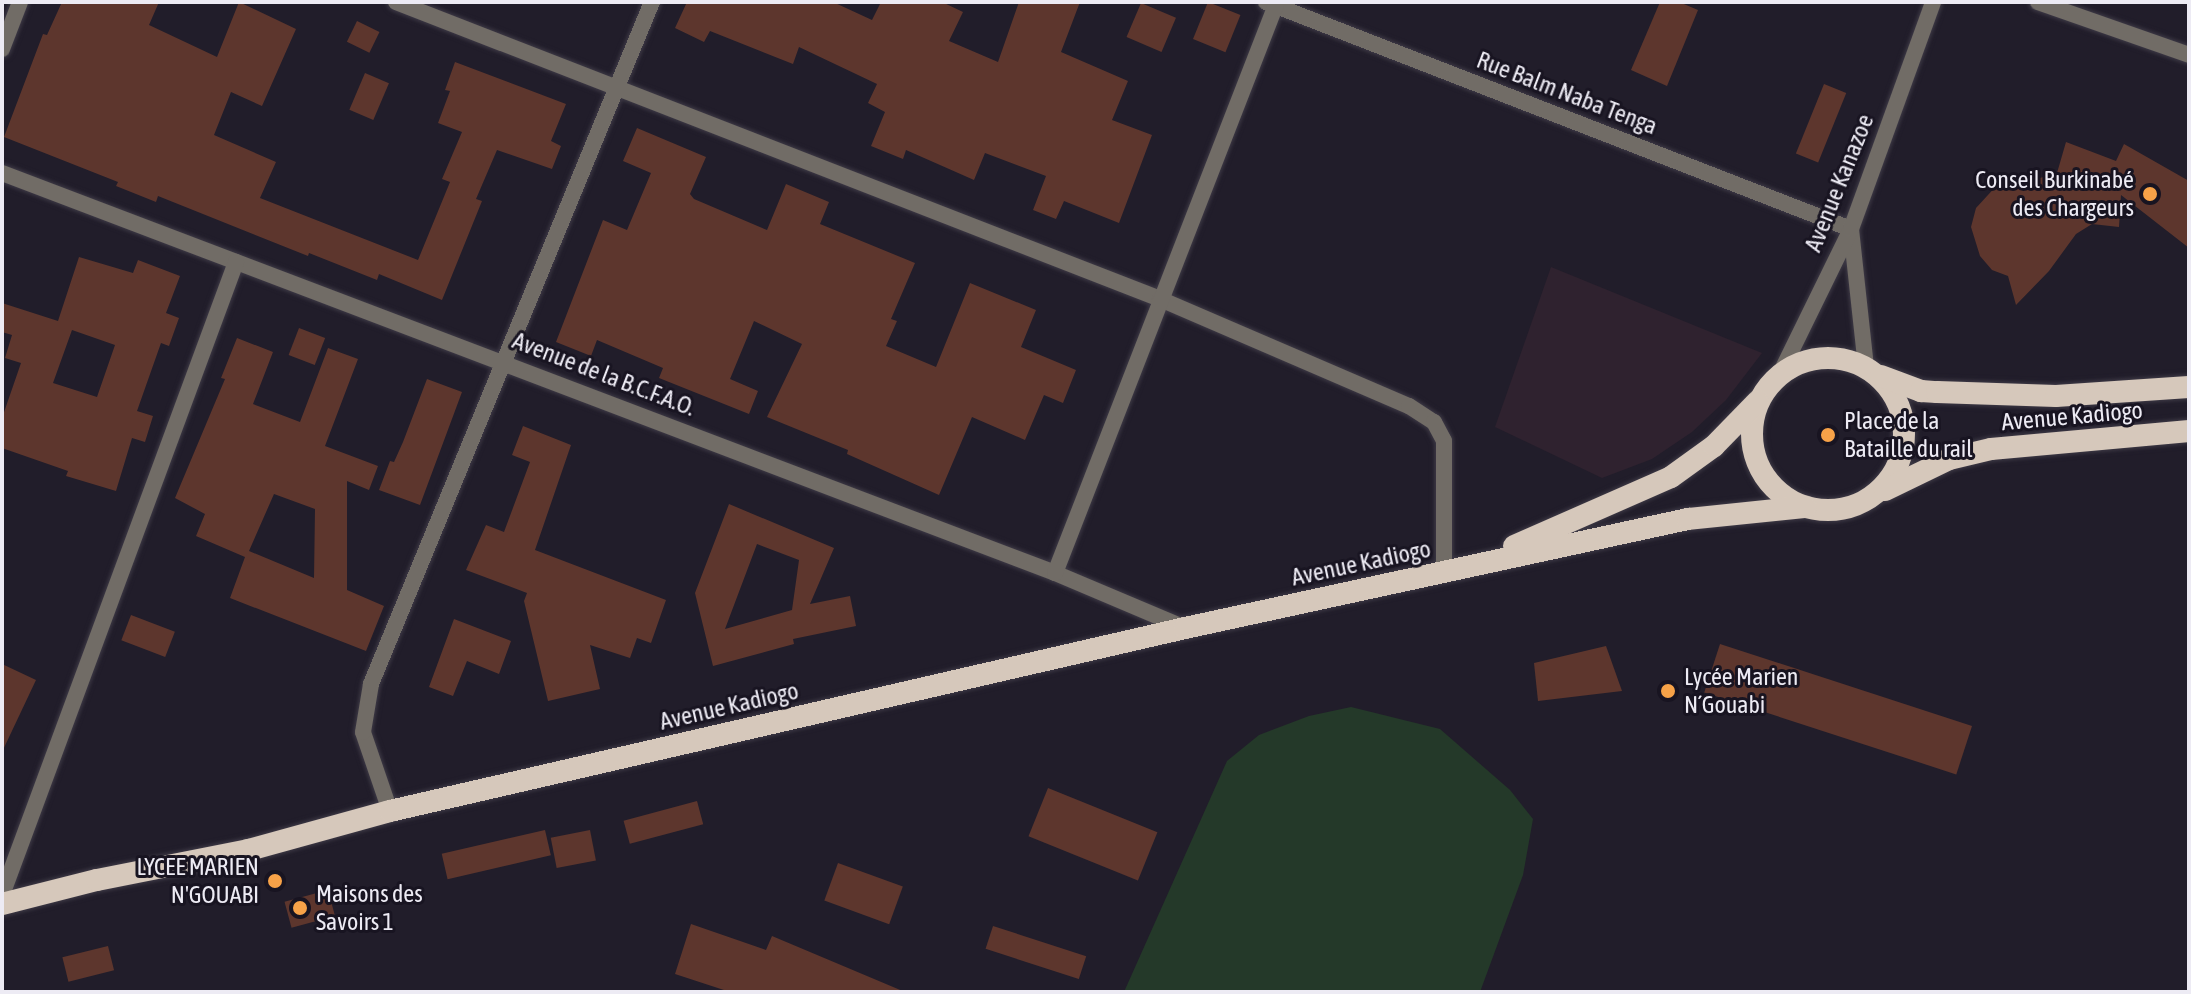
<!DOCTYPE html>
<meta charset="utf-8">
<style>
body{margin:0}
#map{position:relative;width:2191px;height:994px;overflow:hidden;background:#211d2a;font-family:"Asap Condensed",sans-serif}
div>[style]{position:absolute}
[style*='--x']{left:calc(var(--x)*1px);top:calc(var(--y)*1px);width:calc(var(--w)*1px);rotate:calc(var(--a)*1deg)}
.commercial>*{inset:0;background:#2f222f}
.green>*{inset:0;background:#243929}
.building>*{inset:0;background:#5d362d;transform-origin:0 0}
.roads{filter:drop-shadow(0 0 2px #3e3a46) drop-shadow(0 0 2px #3e3a46)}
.minor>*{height:16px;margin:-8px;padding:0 8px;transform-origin:8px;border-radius:8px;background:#716c66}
.tertiary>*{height:16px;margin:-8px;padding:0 8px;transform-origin:8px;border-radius:8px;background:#716c66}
.trunk>*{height:22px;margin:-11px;padding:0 11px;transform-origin:11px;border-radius:11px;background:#d6c8bb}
.trunk>.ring{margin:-11px;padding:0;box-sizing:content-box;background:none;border:22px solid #d6c8bb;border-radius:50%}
.dots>*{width:22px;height:22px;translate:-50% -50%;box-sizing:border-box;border:4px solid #181421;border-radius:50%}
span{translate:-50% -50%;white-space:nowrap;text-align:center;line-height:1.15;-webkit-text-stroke:6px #181421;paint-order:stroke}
.street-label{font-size:24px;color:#edebf4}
.poi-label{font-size:24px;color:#edebf4}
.right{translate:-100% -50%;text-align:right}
.left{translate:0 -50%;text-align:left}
.frame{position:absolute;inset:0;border:4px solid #edebf4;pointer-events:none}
</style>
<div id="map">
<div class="commercial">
<div style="clip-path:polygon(1551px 267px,1762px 353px,1726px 400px,1692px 432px,1652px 459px,1602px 478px,1495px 427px)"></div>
</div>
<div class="green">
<div style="clip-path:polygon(1351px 707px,1440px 729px,1510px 790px,1533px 819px,1523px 875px,1480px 992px,1124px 992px,1227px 761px,1259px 735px,1309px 716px)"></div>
</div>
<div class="building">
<div style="clip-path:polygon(62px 2px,159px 2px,149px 25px,217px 57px,239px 2px,296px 29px,262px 106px,231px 92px,214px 135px,276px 162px,260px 198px,418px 260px,450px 182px,442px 179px,462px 132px,438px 123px,450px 91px,445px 90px,455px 62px,566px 104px,551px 141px,561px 146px,552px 169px,497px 150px,476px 199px,482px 201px,442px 300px,379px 274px,377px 280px,309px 253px,308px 256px,158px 196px,156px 202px,116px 186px,118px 182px,4px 137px,43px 34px,47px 35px)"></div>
<div style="clip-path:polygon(687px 2px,833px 2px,872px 20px,881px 2px,942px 2px,963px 12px,949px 41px,998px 62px,1019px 2px,1080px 2px,1061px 52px,1128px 81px,1112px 120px,1152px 135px,1119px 223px,1064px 201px,1056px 219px,1033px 210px,1046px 176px,985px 153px,974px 180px,906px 150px,903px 159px,871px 146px,885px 112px,868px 103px,877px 84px,799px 47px,793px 64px,710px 31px,704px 42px,675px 28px)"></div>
<div style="left:1208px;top:2px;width:35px;height:40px;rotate:22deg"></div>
<div style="clip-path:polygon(1660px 2px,1679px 2px,1698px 10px,1667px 86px,1631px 70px)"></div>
<div style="left:1141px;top:3px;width:38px;height:37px;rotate:23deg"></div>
<div style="left:357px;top:21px;width:25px;height:23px;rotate:26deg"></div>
<div style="left:365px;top:73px;width:26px;height:40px;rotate:23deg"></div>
<div style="left:1824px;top:84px;width:24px;height:75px;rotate:22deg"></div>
<div style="clip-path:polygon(637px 128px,706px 157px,690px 194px,694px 199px,767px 230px,786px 184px,829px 202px,820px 224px,915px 263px,891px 319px,897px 321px,886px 346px,936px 367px,970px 283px,1036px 310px,1021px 347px,1076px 370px,1063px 403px,1044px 395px,1025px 440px,972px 417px,939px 495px,847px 454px,848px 450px,767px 417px,802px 344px,754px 321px,730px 379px,758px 391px,749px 414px,659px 378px,663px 368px,597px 340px,591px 356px,556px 342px,603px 220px,627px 230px,651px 173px,623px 161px)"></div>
<div style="clip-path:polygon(2066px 142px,2116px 161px,2124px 144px,2189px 181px,2189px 248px,2121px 195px,2119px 227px,2092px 224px,2076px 234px,2049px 271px,2016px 305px,2008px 276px,1992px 270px,1980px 256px,1971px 227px,1976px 208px,1999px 183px,2014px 177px,2033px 180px,2057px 173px)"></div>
<div style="clip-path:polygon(evenodd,79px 257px,133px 273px,138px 260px,180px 276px,166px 313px,179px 318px,169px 346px,161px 343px,137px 411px,153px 416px,145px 442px,132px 438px,116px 491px,66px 476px,68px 471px,2px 448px,2px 418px,21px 363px,5px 358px,12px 335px,2px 332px,2px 303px,58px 321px,79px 257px,72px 330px,115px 345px,97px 397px,53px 383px,72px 330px)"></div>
<div style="left:299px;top:328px;width:28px;height:29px;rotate:21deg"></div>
<div style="clip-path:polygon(evenodd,237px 338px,273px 352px,253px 404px,300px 422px,328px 348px,358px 359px,325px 446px,378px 466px,369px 490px,347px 481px,347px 590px,384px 606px,366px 651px,230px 598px,245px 557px,196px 536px,205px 514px,175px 498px,225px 379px,221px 378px,237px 338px,274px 494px,315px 509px,314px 578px,249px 551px,274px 494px)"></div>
<div style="clip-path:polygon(427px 379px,462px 392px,420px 505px,379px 490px,390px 461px,394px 462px,403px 442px)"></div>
<div style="clip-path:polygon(523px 426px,571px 445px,535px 550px,666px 600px,651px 643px,637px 638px,630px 658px,590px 645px,600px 689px,548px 701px,524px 601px,527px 593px,466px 570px,486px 525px,504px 532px,530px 462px,512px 455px)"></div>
<div style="clip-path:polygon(evenodd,729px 504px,834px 548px,810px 604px,850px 596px,856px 626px,793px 639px,794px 644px,713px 666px,695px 593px,729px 504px,757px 544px,799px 560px,792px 610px,725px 629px,757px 544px)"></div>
<div style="left:131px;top:615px;width:47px;height:27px;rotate:21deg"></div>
<div style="clip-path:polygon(454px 619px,511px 641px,499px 674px,467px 661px,453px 696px,429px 687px)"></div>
<div style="left:1720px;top:644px;width:265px;height:51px;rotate:18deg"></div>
<div style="clip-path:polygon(1606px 646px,1622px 691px,1538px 701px,1534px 663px)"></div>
<div style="clip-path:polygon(2px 664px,36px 680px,2px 752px)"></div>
<div style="left:1048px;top:788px;width:118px;height:52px;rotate:22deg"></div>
<div style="left:697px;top:801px;width:24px;height:76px;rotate:75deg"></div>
<div style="left:545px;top:830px;width:26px;height:106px;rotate:77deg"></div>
<div style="left:590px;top:830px;width:31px;height:40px;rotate:79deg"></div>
<div style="left:838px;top:863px;width:69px;height:40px;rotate:20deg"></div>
<div style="left:328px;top:890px;width:27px;height:45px;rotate:75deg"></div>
<div style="clip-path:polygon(691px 924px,766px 950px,772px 936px,905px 992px,730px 992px,675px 974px)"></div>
<div style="left:993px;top:926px;width:98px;height:24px;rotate:18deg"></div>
<div style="left:108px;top:946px;width:25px;height:47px;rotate:76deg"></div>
</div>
<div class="roads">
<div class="minor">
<div style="--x:396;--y:2;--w:820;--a:21.24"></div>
<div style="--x:1160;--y:299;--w:271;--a:23.3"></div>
<div style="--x:1409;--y:406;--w:30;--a:33"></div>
<div style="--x:1434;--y:422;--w:21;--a:62"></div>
<div style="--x:1444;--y:441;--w:131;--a:90"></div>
<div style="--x:1266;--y:2;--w:627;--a:21.21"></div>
<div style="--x:2038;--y:2;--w:160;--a:19.3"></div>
<div style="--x:2;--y:49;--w:50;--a:-69"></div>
<div style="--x:2;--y:173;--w:1126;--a:20.8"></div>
<div style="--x:1055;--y:573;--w:141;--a:22.9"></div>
<div style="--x:1055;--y:573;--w:613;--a:-68.75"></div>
<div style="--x:390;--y:811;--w:83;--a:-108.9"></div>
<div style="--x:363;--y:732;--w:49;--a:-80.5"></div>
<div style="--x:371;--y:684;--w:738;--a:-67.61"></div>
<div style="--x:2;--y:895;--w:675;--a:-69.71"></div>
</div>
<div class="tertiary">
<div style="--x:1851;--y:229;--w:139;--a:83.8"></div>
<div style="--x:1779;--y:376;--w:164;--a:-63.9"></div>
<div style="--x:1851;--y:229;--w:241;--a:-70.1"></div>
</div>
<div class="trunk">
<div class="ring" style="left:1752px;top:358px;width:130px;height:130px"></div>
<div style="--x:1881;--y:376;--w:43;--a:20.6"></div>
<div style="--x:1921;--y:391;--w:16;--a:4"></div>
<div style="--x:1937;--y:392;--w:119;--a:1.9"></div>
<div style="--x:2056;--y:396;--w:133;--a:-3.9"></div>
<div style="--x:1885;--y:490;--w:71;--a:-25.8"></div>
<div style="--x:1949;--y:459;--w:43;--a:-13.4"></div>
<div style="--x:1991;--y:449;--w:199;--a:-5.2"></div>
<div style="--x:1514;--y:546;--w:171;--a:-23.7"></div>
<div style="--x:1671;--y:477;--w:53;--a:-35.8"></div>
<div style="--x:1714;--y:446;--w:62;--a:-45.7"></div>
<div style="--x:2;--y:904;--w:98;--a:-14.2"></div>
<div style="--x:97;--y:880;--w:155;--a:-11.2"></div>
<div style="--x:249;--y:850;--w:146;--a:-15.5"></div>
<div style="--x:390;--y:811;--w:816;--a:-12.96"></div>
<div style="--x:1185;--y:628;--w:515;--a:-12.23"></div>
<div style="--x:1688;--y:519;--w:118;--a:-5.9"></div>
</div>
</div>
<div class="dots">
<div style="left:2150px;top:194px;background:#f7a248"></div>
<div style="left:1828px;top:435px;background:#f7a248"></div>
<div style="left:1668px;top:691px;background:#f7a248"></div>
<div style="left:275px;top:881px;background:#f7a248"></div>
<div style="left:300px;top:908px;background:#f7a248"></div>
</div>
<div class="street-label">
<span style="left:1567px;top:93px;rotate:21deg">Rue Balm Naba Tenga</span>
<span style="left:1839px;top:183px;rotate:-68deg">Avenue Kanazoe</span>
<span style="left:604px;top:374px;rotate:21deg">Avenue de la B.C.F.A.O.</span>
<span style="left:2072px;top:416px;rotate:-5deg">Avenue Kadiogo</span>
<span style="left:1361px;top:563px;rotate:-12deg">Avenue Kadiogo</span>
<span style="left:729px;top:706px;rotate:-13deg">Avenue Kadiogo</span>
</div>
<div class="poi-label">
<span class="right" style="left:2134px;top:194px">Conseil Burkinabé<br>des Chargeurs</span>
<span class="left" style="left:1844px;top:435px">Place de la<br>Bataille du rail</span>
<span class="left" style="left:1684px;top:691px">Lycée Marien<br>N´Gouabi</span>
<span class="right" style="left:259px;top:881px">LYCEE MARIEN<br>N'GOUABI</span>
<span class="left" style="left:316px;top:908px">Maisons des<br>Savoirs 1</span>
</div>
<div class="frame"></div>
</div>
